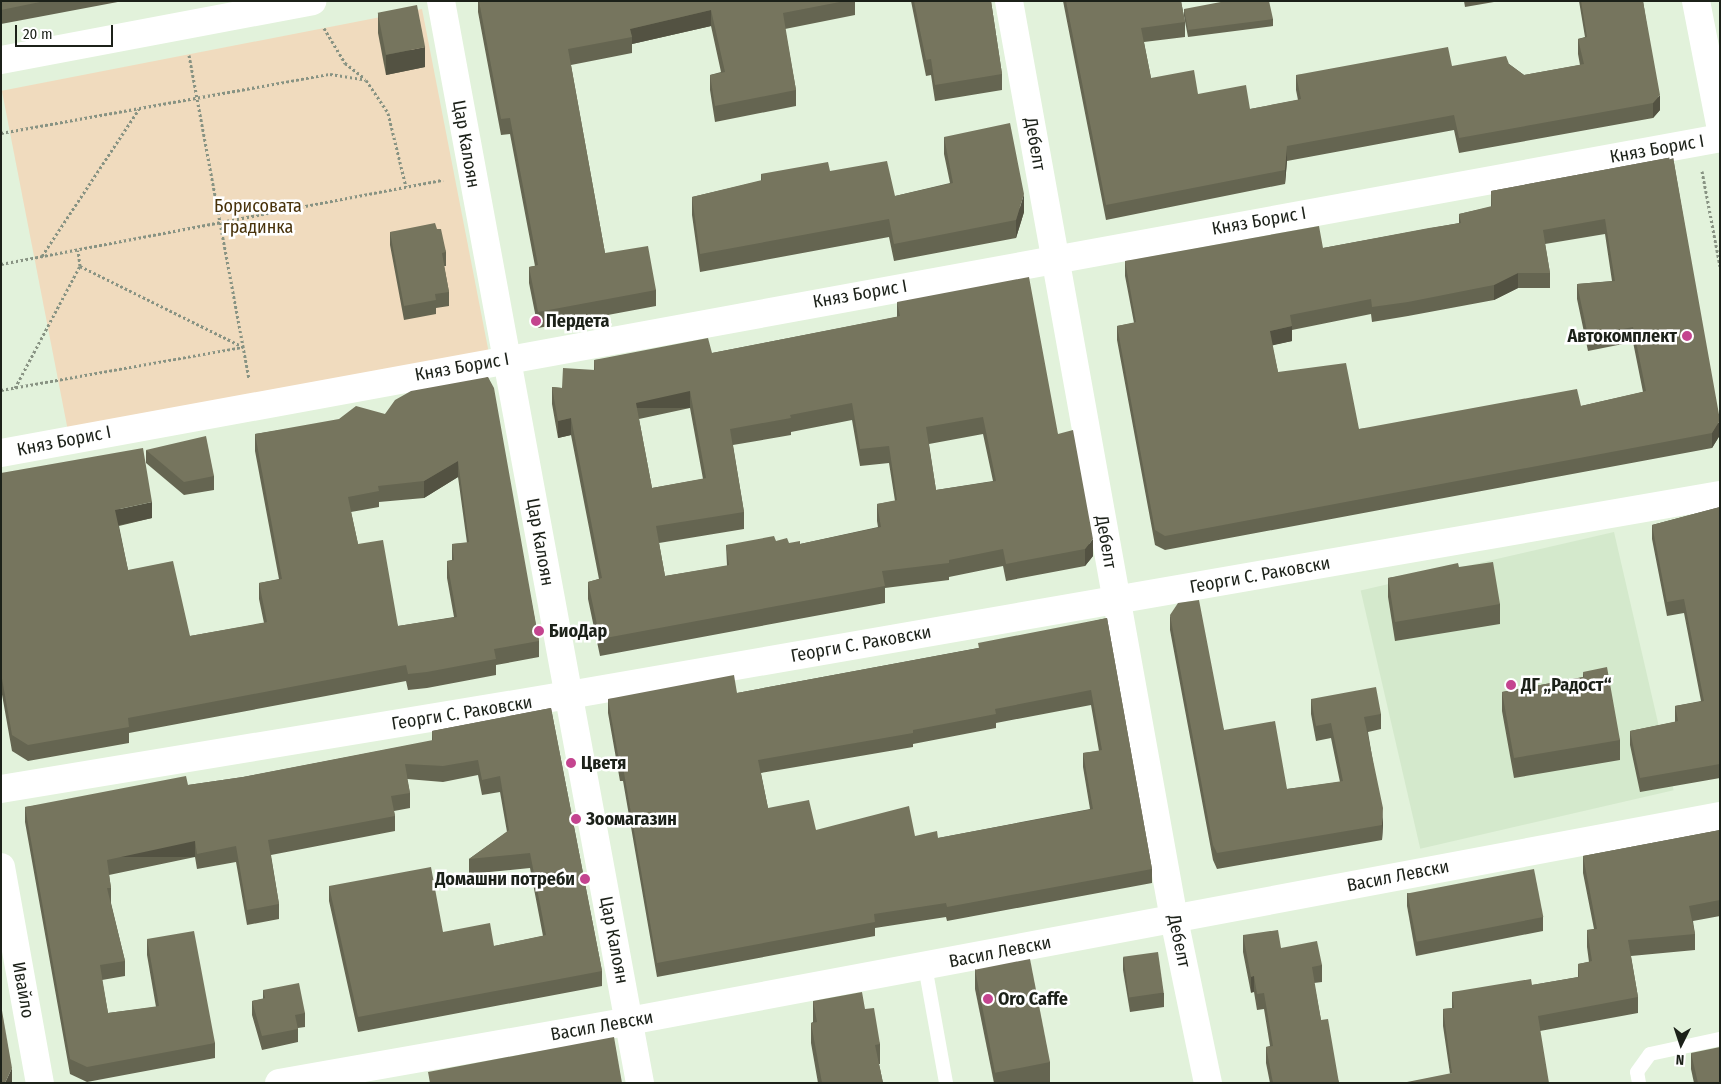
<!DOCTYPE html>
<meta charset="utf-8">
<style>
body{margin:0}
#map{position:relative;width:1721px;height:1084px;overflow:hidden;background:#e2f2db;font-family:"Fira Sans Condensed",sans-serif}
div>[style]{position:absolute}
[style*='--x']{left:calc(var(--x)*1px);top:calc(var(--y)*1px);width:calc(var(--w)*1px);rotate:calc(var(--a)*1deg)}
.built>*{inset:0;background:#d4e9cc;transform-origin:0 0}
.green>*{inset:0;background:#f0dbbe;transform-origin:0 0}
.path>*{height:3px;margin-top:-1.5px;transform-origin:0;background:repeating-linear-gradient(90deg,#889383 0 2.5px,transparent 0 5px)}
.service>*{height:14px;margin:-7px;padding:0 7px;transform-origin:7px;border-radius:7px;background:#fff}
.minor>*{height:28px;margin:-14px;padding:0 14px;transform-origin:14px;border-radius:14px;background:#fff}
.tertiary>*{height:28px;margin:-14px;padding:0 14px;transform-origin:14px;border-radius:14px;background:#fff}
.secondary>*{height:28px;margin:-14px;padding:0 14px;transform-origin:14px;border-radius:14px;background:#fff}
.wall>*{inset:0;background:#656551}
.shaded-wall>*{inset:0;background:#535242;transform-origin:0 0}
.building>*{inset:0;background:#76755e;transform-origin:0 0}
.dots>*{width:14px;height:14px;translate:-50% -50%;box-sizing:border-box;border:2px solid #fff;border-radius:50%}
span{translate:-50% -50%;white-space:nowrap;text-align:center;line-height:1.15;-webkit-text-stroke:5px #fff;paint-order:stroke}
.street-label{font-size:18px;color:#1c2119}
.park-label{font-size:18px;color:#48320a}
.poi-label{font-size:18px;color:#1c2119;font-weight:700}
.left{translate:0 -50%;text-align:left}
.right{translate:-100% -50%;text-align:right}
.frame{position:absolute;inset:0;border:2px solid #1c2119;pointer-events:none}
.north{position:absolute;left:1656px;top:1019px;width:50px;height:50px;-webkit-text-stroke:4px #fff;paint-order:stroke;rotate:184deg;font-size:14px;font-weight:700;line-height:20px;text-align:center;color:#1c2119}
.north::after{content:'';display:block;margin:auto;width:18px;height:22px;background:#1c2119;clip-path:polygon(50% 0,100% 100%,50% 72%,0 100%)}
.scale{position:absolute;left:15px;top:25px;width:98px;height:22px;box-sizing:border-box;border:2px solid #1c2119;border-top:0;padding-left:6px;font-size:15px;line-height:18px;white-space:nowrap;color:#1c2119;-webkit-text-stroke:4px #fff;paint-order:stroke}
</style>
<div id="map">
<div class="built">
<div style="left:1614px;top:532px;width:265px;height:260px;rotate:77deg"></div>
</div>
<div class="green">
<div style="left:422px;top:9px;width:350px;height:428px;rotate:79deg"></div>
</div>
<div class="path">
<div style="--x:324;--y:28;--w:41;--a:59"></div>
<div style="--x:345;--y:63;--w:24;--a:38"></div>
<div style="--x:189;--y:55;--w:329;--a:79.5"></div>
<div style="--x:1;--y:133;--w:334;--a:-10.2"></div>
<div style="--x:330;--y:74;--w:36;--a:9"></div>
<div style="--x:366;--y:80;--w:40;--a:56"></div>
<div style="--x:388;--y:113;--w:76;--a:76.3"></div>
<div style="--x:1702;--y:171;--w:97;--a:79.3"></div>
<div style="--x:42;--y:256;--w:176;--a:-56.6"></div>
<div style="--x:1;--y:264;--w:450;--a:-10.8"></div>
<div style="--x:80;--y:266;--w:182;--a:26.4"></div>
<div style="--x:15;--y:388;--w:138;--a:-62"></div>
<div style="--x:80;--y:266;--w:16;--a:-97"></div>
<div style="--x:1;--y:390;--w:246;--a:-10.1"></div>
</div>
<div class="service">
<div style="--x:925;--y:966;--w:119;--a:79.8"></div>
<div style="--x:1639;--y:1083;--w:11;--a:-100"></div>
<div style="--x:1637;--y:1072;--w:22;--a:-54"></div>
<div style="--x:1650;--y:1054;--w:72;--a:-12.1"></div>
</div>
<div class="minor">
<div style="--x:1009;--y:1;--w:933;--a:79.81"></div>
<div style="--x:1174;--y:919;--w:167;--a:78.3"></div>
<div style="--x:1;--y:60;--w:317;--a:-10.7"></div>
<div style="--x:1;--y:453;--w:1748;--a:-10.38"></div>
<div style="--x:1;--y:789;--w:576;--a:-9.4"></div>
<div style="--x:569;--y:695;--w:1168;--a:-9.86"></div>
<div style="--x:1;--y:867;--w:219;--a:79.8"></div>
<div style="--x:279;--y:1083;--w:355;--a:-10"></div>
<div style="--x:629;--y:1021;--w:1110;--a:-10.64"></div>
</div>
<div class="tertiary">
<div style="--x:441;--y:1;--w:1100;--a:79.58"></div>
</div>
<div class="secondary">
<div style="--x:1696;--y:1;--w:126;--a:79"></div>
</div>
<div class="wall">
<div style="clip-path:polygon(1px 1px,123px 1px,1px 24px)"></div>
<div style="clip-path:polygon(478px 1px,855px 1px,855px 15px,785px 29px,796px 90px,796px 106px,715px 122px,710px 90px,710px 75px,721px 72px,711px 26px,632px 44px,632px 53px,571px 65px,605px 253px,656px 290px,656px 306px,538px 328px,529px 283px,529px 267px,535px 266px,510px 134px,501px 135px,478px 12px)"></div>
<div style="clip-path:polygon(911px 1px,991px 1px,1002px 74px,1002px 90px,935px 101px,931px 75px,926px 76px)"></div>
<div style="clip-path:polygon(1063px 1px,1181px 1px,1185px 22px,1185px 37px,1144px 42px,1151px 78px,1198px 94px,1250px 109px,1298px 100px,1296px 90px,1296px 75px,1509px 64px,1524px 75px,1580px 65px,1578px 54px,1578px 39px,1585px 37px,1579px 1px,1643px 1px,1660px 110px,1653px 118px,1459px 153px,1454px 130px,1287px 161px,1285px 184px,1106px 220px)"></div>
<div style="clip-path:polygon(1464px 1px,1494px 1px,1494px 2px,1465px 7px)"></div>
<div style="clip-path:polygon(1184px 9px,1273px 19px,1273px 26px,1188px 37px,1184px 16px)"></div>
<div style="clip-path:polygon(378px 13px,425px 67px,386px 75px,378px 33px)"></div>
<div style="clip-path:polygon(944px 137px,1024px 212px,1016px 238px,894px 261px,889px 237px,700px 272px,692px 215px,692px 197px,761px 181px,761px 174px,830px 171px,895px 196px,950px 183px,944px 154px)"></div>
<div style="clip-path:polygon(evenodd,1673px 157px,1720px 435px,1712px 448px,1165px 550px,1155px 545px,1117px 340px,1117px 326px,1134px 323px,1125px 276px,1125px 261px,1323px 248px,1459px 223px,1459px 214px,1491px 207px,1491px 191px,1673px 157px,1605px 234px,1612px 281px,1577px 284px,1577px 299px,1588px 351px,1633px 342px,1643px 392px,1581px 406px,1359px 429px,1278px 372px,1272px 345px,1292px 341px,1292px 330px,1371px 314px,1372px 322px,1408px 316px,1494px 300px,1518px 288px,1550px 288px,1550px 273px,1545px 244px,1605px 234px)"></div>
<div style="clip-path:polygon(437px 229px,446px 252px,446px 266px,444px 266px,449px 292px,449px 306px,436px 308px,436px 314px,404px 320px,390px 245px,390px 232px)"></div>
<div style="clip-path:polygon(evenodd,897px 302px,1058px 434px,1093px 556px,1085px 566px,1006px 581px,1003px 566px,949px 577px,949px 580px,885px 588px,885px 603px,600px 656px,588px 599px,588px 582px,599px 579px,571px 435px,558px 438px,552px 404px,552px 387px,562px 388px,594px 370px,594px 360px,712px 353px,897px 317px,897px 302px,690px 408px,703px 479px,652px 488px,639px 419px,690px 408px,897px 302px,852px 420px,860px 466px,889px 463px,895px 501px,877px 504px,877px 521px,878px 527px,800px 544px,789px 543px,776px 541px,726px 545px,727px 566px,665px 576px,659px 543px,744px 529px,744px 512px,733px 445px,791px 435px,791px 432px,852px 420px,897px 302px,983px 434px,993px 481px,936px 490px,929px 444px,983px 434px)"></div>
<div style="clip-path:polygon(evenodd,488px 377px,539px 641px,539px 657px,496px 665px,496px 675px,427px 688px,408px 690px,406px 681px,129px 733px,129px 743px,28px 761px,12px 751px,1px 689px,1px 473px,152px 518px,119px 526px,128px 570px,190px 636px,264px 623px,259px 599px,259px 583px,279px 579px,255px 451px,255px 434px,385px 414px,488px 377px,458px 477px,467px 543px,452px 544px,452px 560px,447px 561px,447px 578px,454px 617px,398px 626px,358px 544px,351px 512px,379px 507px,379px 502px,424px 498px,458px 477px)"></div>
<div style="clip-path:polygon(146px 450px,214px 476px,214px 490px,184px 495px,146px 463px)"></div>
<div style="clip-path:polygon(1720px 507px,1720px 778px,1640px 792px,1630px 745px,1630px 731px,1675px 722px,1675px 706px,1701px 701px,1684px 613px,1667px 616px,1652px 539px,1652px 525px)"></div>
<div style="clip-path:polygon(1459px 567px,1500px 604px,1500px 624px,1395px 641px,1388px 597px,1388px 578px)"></div>
<div style="clip-path:polygon(1170px 615px,1224px 730px,1287px 789px,1340px 782px,1331px 738px,1316px 741px,1311px 714px,1311px 699px,1381px 714px,1381px 729px,1368px 732px,1383px 823px,1382px 840px,1217px 869px,1213px 860px,1170px 630px)"></div>
<div style="clip-path:polygon(evenodd,1107px 618px,1152px 869px,1152px 883px,947px 921px,946px 917px,875px 928px,875px 936px,657px 977px,623px 781px,620px 781px,608px 713px,608px 699px,737px 693px,978px 648px,1107px 618px,1091px 705px,1099px 751px,1083px 753px,1083px 767px,1090px 809px,938px 838px,816px 830px,768px 808px,761px 773px,913px 747px,913px 744px,996px 728px,996px 723px,1091px 705px)"></div>
<div style="clip-path:polygon(1583px 672px,1620px 740px,1620px 760px,1514px 778px,1502px 711px,1502px 692px,1583px 677px)"></div>
<div style="clip-path:polygon(551px 708px,602px 971px,602px 986px,358px 1032px,329px 901px,329px 886px,443px 932px,494px 946px,543px 936px,530px 868px,469px 874px,469px 859px,507px 832px,500px 792px,482px 795px,478px 775px,443px 782px,407px 779px,410px 793px,410px 808px,394px 811px,395px 816px,395px 831px,271px 855px,279px 904px,279px 919px,247px 925px,236px 862px,197px 869px,195px 857px,109px 875px,111px 888px,111px 903px,125px 961px,125px 976px,102px 980px,108px 1013px,156px 1007px,147px 955px,147px 939px,215px 1043px,215px 1058px,87px 1082px,70px 1074px,25px 822px,25px 807px,188px 785px,243px 777px,432px 741px,432px 731px)"></div>
<div style="clip-path:polygon(1720px 830px,1720px 916px,1693px 921px,1695px 934px,1695px 950px,1631px 956px,1638px 997px,1638px 1013px,1540px 1031px,1450px 1074px,1443px 1026px,1443px 1009px,1452px 1008px,1452px 992px,1532px 985px,1578px 977px,1578px 964px,1589px 962px,1587px 947px,1587px 930px,1594px 929px,1583px 873px,1583px 856px)"></div>
<div style="clip-path:polygon(1407px 893px,1543px 917px,1543px 931px,1416px 956px,1407px 906px)"></div>
<div style="clip-path:polygon(1243px 935px,1281px 948px,1322px 965px,1322px 982px,1314px 983px,1321px 1020px,1339px 1083px,1270px 1083px,1266px 1063px,1266px 1047px,1270px 1046px,1264px 1009px,1257px 1010px,1254px 992px,1251px 993px,1243px 952px)"></div>
<div style="clip-path:polygon(1123px 957px,1164px 993px,1164px 1007px,1130px 1012px,1123px 970px)"></div>
<div style="clip-path:polygon(975px 969px,1050px 1062px,1050px 1082px,994px 1083px,975px 989px)"></div>
<div style="clip-path:polygon(263px 990px,305px 1013px,305px 1027px,298px 1028px,298px 1042px,262px 1050px,252px 1015px,252px 1001px,263px 999px)"></div>
<div style="clip-path:polygon(813px 1001px,865px 1009px,880px 1044px,880px 1064px,879px 1064px,883px 1083px,818px 1083px,811px 1043px,811px 1023px,813px 1022px)"></div>
<div style="clip-path:polygon(1691px 1053px,1720px 1083px,1694px 1083px,1691px 1069px)"></div>
</div>
<div class="shaded-wall">
<div style="clip-path:polygon(711px 10px,711px 26px,632px 44px,632px 37px,630px 29px)"></div>
<div style="clip-path:polygon(425px 47px,425px 67px,386px 75px,386px 55px)"></div>
<div style="clip-path:polygon(1660px 95px,1660px 110px,1653px 118px,1653px 103px)"></div>
<div style="clip-path:polygon(1287px 146px,1287px 161px,1285px 184px,1285px 170px)"></div>
<div style="clip-path:polygon(1024px 194px,1024px 212px,1016px 238px,1016px 220px)"></div>
<div style="clip-path:polygon(1518px 273px,1518px 288px,1494px 300px,1494px 285px)"></div>
<div style="clip-path:polygon(1292px 326px,1292px 341px,1270px 346px,1270px 331px)"></div>
<div style="left:690px;top:391px;width:17px;height:55px;rotate:90deg"></div>
<div style="clip-path:polygon(571px 418px,571px 435px,558px 438px,558px 421px)"></div>
<div style="clip-path:polygon(1720px 420px,1720px 435px,1712px 448px,1712px 433px)"></div>
<div style="clip-path:polygon(458px 461px,458px 477px,424px 498px,424px 481px)"></div>
<div style="clip-path:polygon(152px 502px,152px 518px,115px 526px,115px 510px)"></div>
<div style="clip-path:polygon(1093px 539px,1093px 556px,1085px 566px,1085px 549px)"></div>
<div style="clip-path:polygon(1383px 808px,1383px 823px,1382px 840px,1382px 825px)"></div>
<div style="left:195px;top:841px;width:16px;height:90px;rotate:90deg"></div>
<div style="left:1254px;top:976px;width:16px;height:3px;rotate:90deg"></div>
<div style="clip-path:polygon(12px 1068px,12px 1083px,5px 1083px)"></div>
</div>
<div class="building">
<div style="clip-path:polygon(1px 1px,45px 1px,1px 10px)"></div>
<div style="clip-path:polygon(479px 1px,845px 1px,783px 13px,796px 90px,715px 106px,710px 75px,725px 72px,711px 10px,630px 29px,632px 37px,568px 49px,605px 253px,648px 246px,656px 290px,538px 312px,529px 267px,538px 265px,510px 118px,501px 119px)"></div>
<div style="clip-path:polygon(914px 1px,991px 1px,1002px 74px,935px 85px,931px 59px,926px 60px)"></div>
<div style="clip-path:polygon(1066px 1px,1181px 1px,1185px 22px,1141px 28px,1151px 78px,1194px 70px,1198px 94px,1246px 85px,1250px 109px,1301px 99px,1296px 75px,1448px 47px,1452px 66px,1506px 56px,1509px 64px,1524px 75px,1584px 64px,1578px 39px,1587px 37px,1581px 1px,1643px 1px,1660px 95px,1653px 103px,1459px 138px,1454px 115px,1287px 146px,1285px 170px,1106px 205px)"></div>
<div style="clip-path:polygon(1226px 1px,1269px 1px,1273px 19px,1188px 30px,1184px 9px)"></div>
<div style="left:417px;top:5px;width:43px;height:40px;rotate:79deg"></div>
<div style="clip-path:polygon(1010px 123px,1024px 194px,1016px 220px,894px 244px,889px 219px,700px 254px,692px 197px,762px 180px,761px 174px,828px 162px,830px 171px,887px 161px,895px 196px,953px 183px,944px 137px)"></div>
<div style="clip-path:polygon(evenodd,1673px 157px,1720px 420px,1712px 433px,1165px 536px,1155px 530px,1117px 326px,1136px 322px,1125px 261px,1319px 226px,1323px 248px,1429px 228px,1461px 223px,1459px 214px,1492px 206px,1491px 191px,1673px 157px,1605px 219px,1615px 281px,1577px 284px,1588px 336px,1633px 327px,1646px 391px,1581px 406px,1577px 389px,1359px 429px,1346px 363px,1278px 372px,1270px 331px,1292px 326px,1290px 315px,1371px 299px,1372px 307px,1408px 302px,1494px 285px,1518px 273px,1550px 273px,1543px 230px,1605px 219px)"></div>
<div style="clip-path:polygon(435px 223px,437px 229px,441px 229px,446px 252px,442px 253px,449px 292px,435px 294px,436px 300px,404px 306px,390px 232px)"></div>
<div style="clip-path:polygon(evenodd,1029px 277px,1058px 434px,1073px 430px,1093px 539px,1085px 549px,1006px 564px,1003px 549px,949px 560px,949px 563px,882px 571px,885px 586px,600px 639px,588px 582px,602px 578px,571px 418px,558px 421px,552px 387px,562px 388px,563px 368px,595px 370px,594px 360px,708px 338px,712px 353px,900px 316px,897px 302px,1029px 277px,690px 391px,706px 478px,652px 488px,636px 403px,690px 391px,1029px 277px,852px 403px,860px 449px,889px 446px,897px 500px,877px 504px,881px 527px,800px 544px,800px 541px,789px 543px,787px 538px,776px 541px,774px 536px,726px 545px,729px 565px,665px 576px,656px 526px,744px 512px,730px 429px,791px 418px,790px 415px,852px 403px,1029px 277px,983px 417px,996px 481px,936px 490px,926px 427px,983px 417px)"></div>
<div style="clip-path:polygon(evenodd,488px 377px,494px 388px,539px 641px,494px 649px,496px 659px,427px 672px,408px 674px,406px 665px,128px 718px,129px 727px,28px 745px,12px 735px,1px 673px,1px 473px,143px 448px,152px 502px,115px 510px,128px 570px,173px 561px,190px 636px,267px 622px,259px 583px,282px 579px,255px 434px,339px 419px,356px 406px,385px 414px,395px 400px,411px 391px,488px 377px,458px 461px,469px 542px,452px 544px,454px 560px,447px 561px,457px 617px,398px 626px,383px 540px,358px 544px,348px 497px,379px 491px,378px 486px,424px 481px,458px 461px)"></div>
<div style="clip-path:polygon(206px 436px,214px 476px,184px 482px,146px 450px)"></div>
<div style="clip-path:polygon(1720px 507px,1720px 764px,1640px 778px,1630px 731px,1678px 721px,1675px 706px,1704px 701px,1684px 599px,1667px 602px,1652px 525px)"></div>
<div style="clip-path:polygon(1493px 562px,1500px 604px,1395px 622px,1388px 578px,1458px 563px,1459px 567px)"></div>
<div style="clip-path:polygon(1199px 600px,1224px 730px,1275px 721px,1287px 789px,1343px 781px,1331px 723px,1316px 726px,1311px 699px,1376px 687px,1381px 714px,1364px 717px,1383px 808px,1382px 825px,1217px 853px,1213px 845px,1170px 615px,1178px 603px)"></div>
<div style="clip-path:polygon(evenodd,1107px 618px,1152px 869px,947px 907px,946px 903px,874px 914px,875px 922px,657px 963px,623px 767px,620px 766px,608px 699px,734px 675px,737px 693px,979px 648px,978px 643px,1107px 618px,1091px 690px,1102px 750px,1083px 753px,1093px 809px,938px 838px,937px 831px,915px 836px,909px 806px,816px 830px,809px 800px,768px 808px,758px 760px,913px 733px,913px 730px,996px 714px,995px 709px,1091px 690px)"></div>
<div style="clip-path:polygon(1607px 667px,1620px 740px,1514px 758px,1502px 692px,1584px 677px,1583px 672px)"></div>
<div style="clip-path:polygon(551px 708px,602px 971px,358px 1017px,329px 886px,431px 867px,443px 932px,490px 923px,494px 946px,546px 935px,530px 853px,469px 859px,509px 830px,500px 776px,482px 780px,478px 760px,443px 766px,405px 764px,410px 793px,391px 796px,395px 816px,268px 840px,279px 904px,247px 910px,236px 846px,197px 854px,195px 841px,107px 860px,111px 888px,107px 888px,125px 961px,100px 965px,108px 1013px,159px 1006px,147px 939px,194px 931px,215px 1043px,87px 1067px,70px 1059px,25px 807px,186px 776px,188px 785px,243px 777px,433px 740px,432px 731px)"></div>
<div style="clip-path:polygon(1720px 830px,1720px 900px,1689px 906px,1695px 934px,1628px 940px,1638px 997px,1538px 1016px,1549px 1083px,1402px 1083px,1452px 1073px,1443px 1009px,1454px 1008px,1452px 992px,1531px 979px,1532px 985px,1579px 977px,1578px 964px,1592px 961px,1587px 930px,1597px 929px,1583px 856px)"></div>
<div style="left:1534px;top:869px;width:49px;height:129px;rotate:79deg"></div>
<div style="clip-path:polygon(1278px 930px,1281px 948px,1317px 941px,1322px 965px,1312px 967px,1321px 1020px,1328px 1019px,1339px 1083px,1273px 1083px,1266px 1047px,1273px 1046px,1264px 993px,1257px 994px,1254px 976px,1251px 977px,1243px 935px)"></div>
<div style="left:1158px;top:952px;width:41px;height:35px;rotate:82deg"></div>
<div style="left:1030px;top:959px;width:105px;height:56px;rotate:79deg"></div>
<div style="clip-path:polygon(299px 983px,305px 1013px,295px 1015px,298px 1029px,262px 1036px,252px 1001px,265px 998px,263px 990px)"></div>
<div style="clip-path:polygon(862px 992px,865px 1009px,874px 1008px,880px 1044px,875px 1045px,883px 1083px,822px 1083px,811px 1023px,817px 1022px,813px 1001px)"></div>
<div style="clip-path:polygon(1px 1005px,12px 1068px,5px 1083px,1px 1083px)"></div>
<div style="clip-path:polygon(614px 1037px,622px 1083px,430px 1083px,428px 1072px)"></div>
<div style="clip-path:polygon(1720px 1047px,1720px 1083px,1698px 1083px,1691px 1053px)"></div>
</div>
<div class="dots">
<div style="left:536px;top:321px;background:#c4448f"></div>
<div style="left:1687px;top:336px;background:#c4448f"></div>
<div style="left:539px;top:631px;background:#c4448f"></div>
<div style="left:1511px;top:685px;background:#c4448f"></div>
<div style="left:571px;top:763px;background:#c4448f"></div>
<div style="left:576px;top:819px;background:#c4448f"></div>
<div style="left:585px;top:879px;background:#c4448f"></div>
<div style="left:988px;top:999px;background:#c4448f"></div>
</div>
<div class="street-label">
<span style="left:466px;top:144px;rotate:80deg">Цар Калоян</span>
<span style="left:1035px;top:144px;rotate:80deg">Дебелт</span>
<span style="left:1657px;top:149px;rotate:-10deg">Княз Борис I</span>
<span style="left:1259px;top:221px;rotate:-10deg">Княз Борис I</span>
<span style="left:860px;top:294px;rotate:-10deg">Княз Борис I</span>
<span style="left:462px;top:367px;rotate:-10deg">Княз Борис I</span>
<span style="left:64px;top:441px;rotate:-11deg">Княз Борис I</span>
<span style="left:540px;top:542px;rotate:80deg">Цар Калоян</span>
<span style="left:1106px;top:542px;rotate:80deg">Дебелт</span>
<span style="left:1260px;top:575px;rotate:-10deg">Георги С. Раковски</span>
<span style="left:861px;top:644px;rotate:-10deg">Георги С. Раковски</span>
<span style="left:462px;top:713px;rotate:-9deg">Георги С. Раковски</span>
<span style="left:1398px;top:876px;rotate:-11deg">Васил Левски</span>
<span style="left:614px;top:940px;rotate:79deg">Цар Калоян</span>
<span style="left:1179px;top:941px;rotate:78deg">Дебелт</span>
<span style="left:1000px;top:952px;rotate:-11deg">Васил Левски</span>
<span style="left:23px;top:990px;rotate:80deg">Ивайло</span>
<span style="left:602px;top:1026px;rotate:-10deg">Васил Левски</span>
</div>
<div class="park-label">
<span style="left:258px;top:217px">Борисовата<br>градинка</span>
</div>
<div class="poi-label">
<span class="left" style="left:546px;top:321px">Пердета</span>
<span class="right" style="left:1677px;top:336px">Автокомплект</span>
<span class="left" style="left:549px;top:631px">БиоДар</span>
<span class="left" style="left:1521px;top:685px">ДГ „Радост“</span>
<span class="left" style="left:581px;top:763px">Цветя</span>
<span class="left" style="left:586px;top:819px">Зоомагазин</span>
<span class="right" style="left:575px;top:879px">Домашни потреби</span>
<span class="left" style="left:998px;top:999px">Oro Caffe</span>
</div>
<div class="frame"></div>
<div class="north">N</div>
<div class="scale">20 m</div>
</div>
